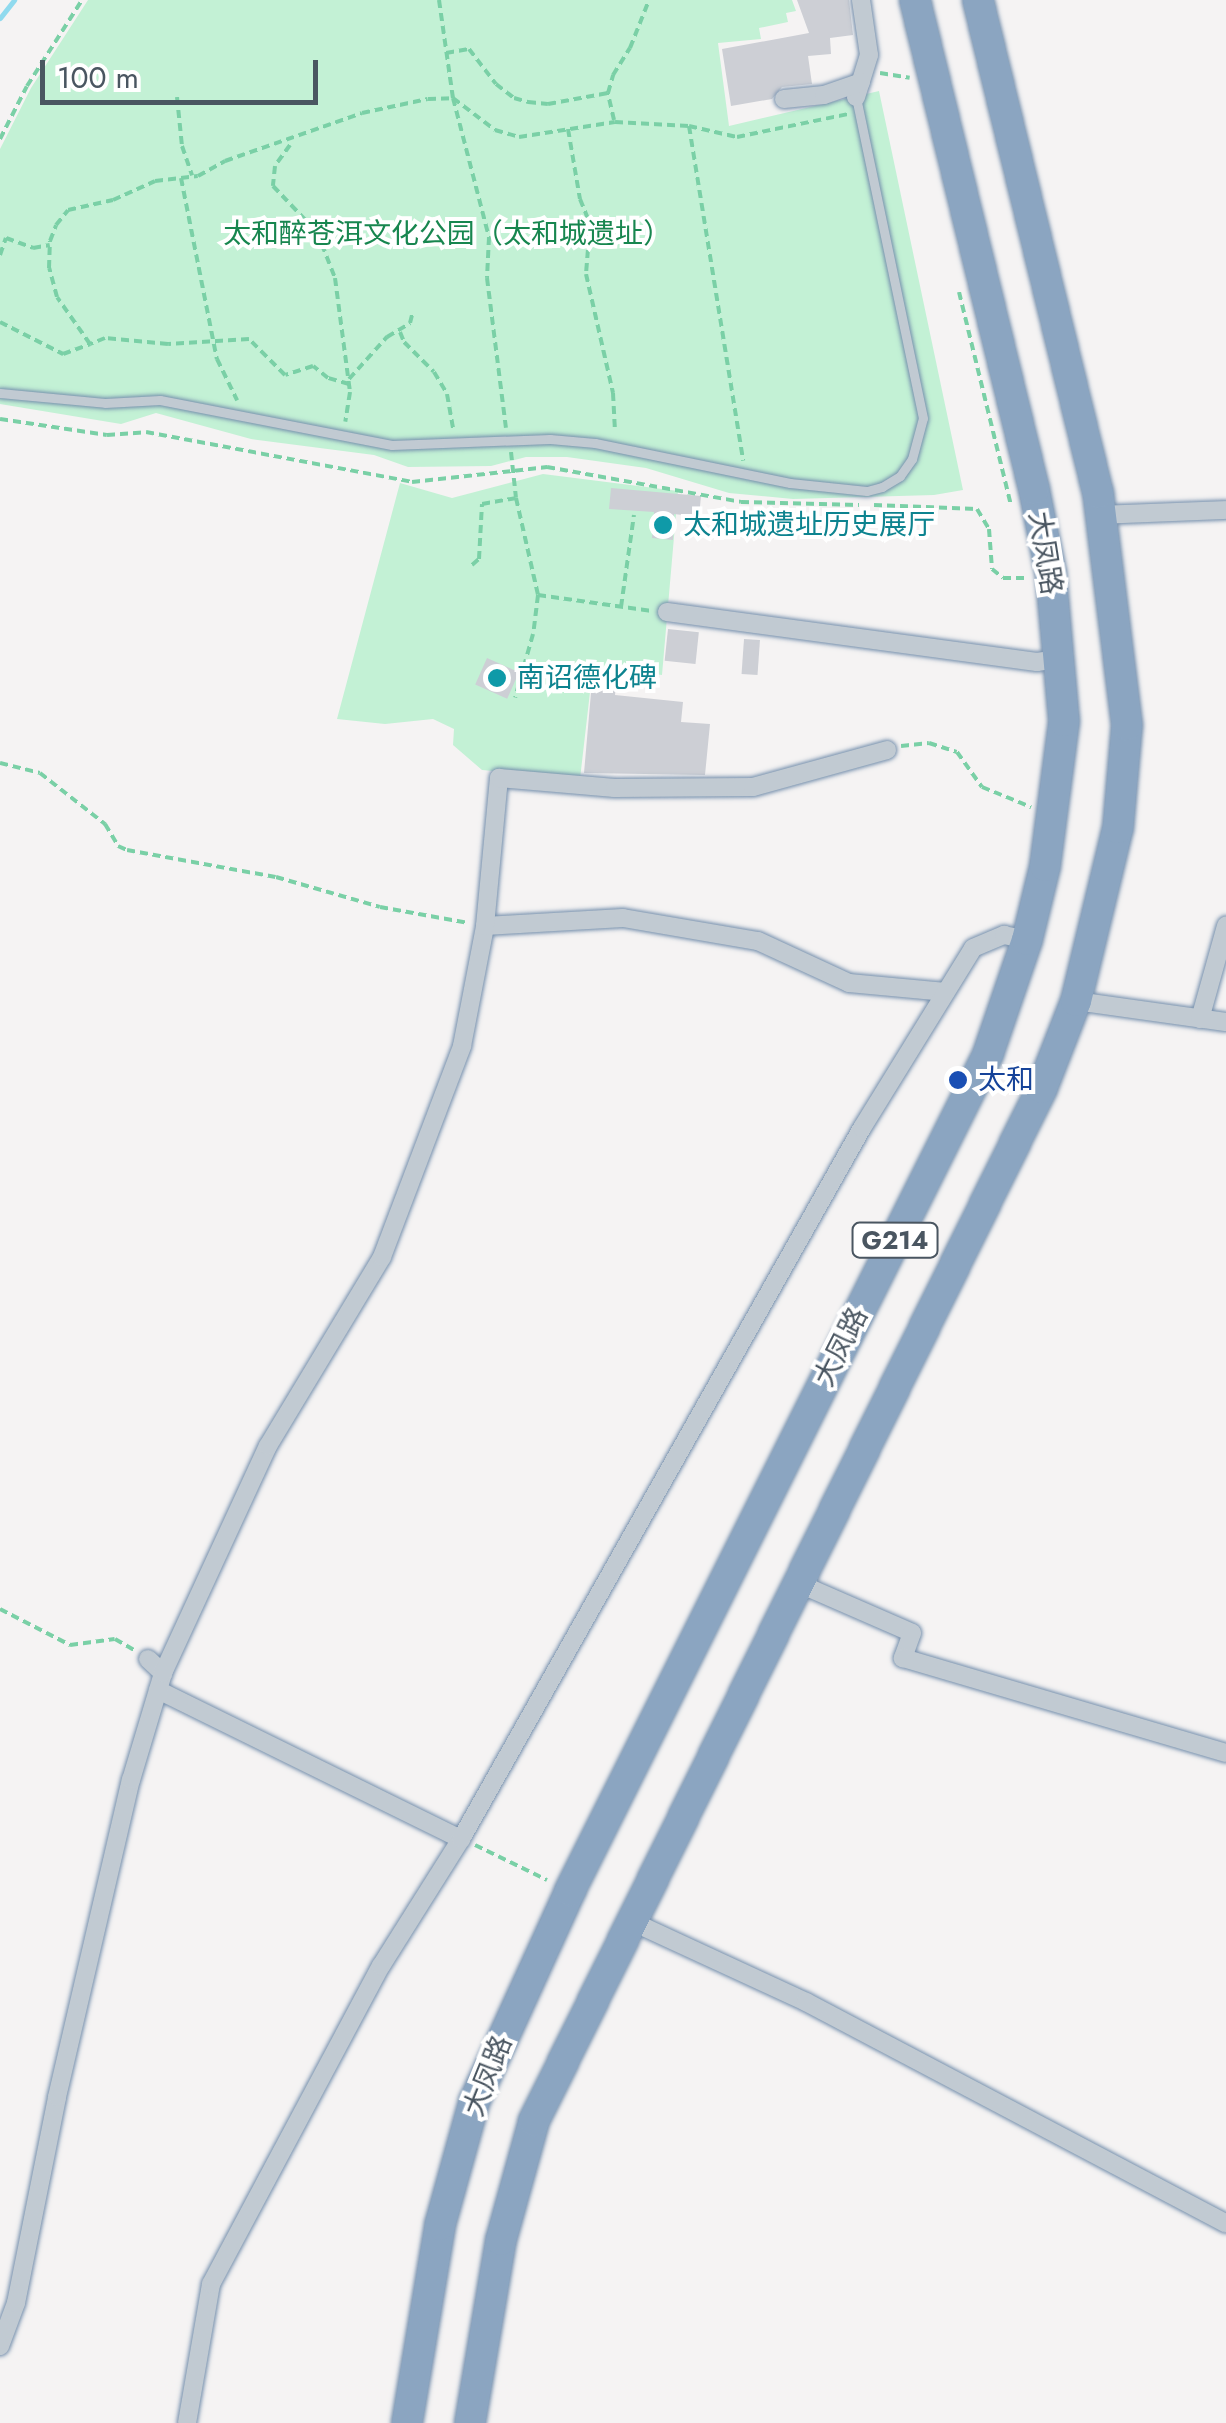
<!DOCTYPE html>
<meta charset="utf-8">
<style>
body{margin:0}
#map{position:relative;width:1226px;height:2423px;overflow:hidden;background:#f5f3f3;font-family:Jost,"Noto Sans SC",sans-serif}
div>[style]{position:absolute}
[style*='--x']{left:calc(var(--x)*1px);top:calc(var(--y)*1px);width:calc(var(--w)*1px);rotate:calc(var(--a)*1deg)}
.green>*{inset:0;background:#c3f1d5}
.stream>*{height:5px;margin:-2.5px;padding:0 2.5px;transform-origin:2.5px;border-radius:2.5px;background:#90daee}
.building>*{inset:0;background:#cdcfd5;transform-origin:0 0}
.path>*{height:4px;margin-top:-2px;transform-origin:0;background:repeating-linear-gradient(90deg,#7ad0a6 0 8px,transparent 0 13px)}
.roads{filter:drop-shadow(0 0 2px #7690ad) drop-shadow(0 0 2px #7690ad)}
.lane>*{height:9px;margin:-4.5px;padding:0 4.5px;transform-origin:4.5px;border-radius:4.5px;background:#c1cad2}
.street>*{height:18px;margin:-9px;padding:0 9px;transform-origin:9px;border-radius:9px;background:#c1cad2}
.highway>*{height:30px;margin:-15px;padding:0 15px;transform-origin:15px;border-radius:15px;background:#8ba5c1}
.dots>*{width:28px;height:28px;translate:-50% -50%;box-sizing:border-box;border:5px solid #fff;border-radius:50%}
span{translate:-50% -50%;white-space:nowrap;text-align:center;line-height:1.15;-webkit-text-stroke:8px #fff;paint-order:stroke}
.shield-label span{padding:2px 8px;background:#fff;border:2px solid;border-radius:8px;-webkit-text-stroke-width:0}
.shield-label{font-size:25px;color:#4a5661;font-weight:700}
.park-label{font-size:28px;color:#17864f}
.culture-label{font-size:28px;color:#0d838f}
.left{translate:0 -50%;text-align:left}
.street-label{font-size:28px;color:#4a5661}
.transit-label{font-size:28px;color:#164399}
.scale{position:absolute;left:40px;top:60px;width:278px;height:45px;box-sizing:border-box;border:5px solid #4a5661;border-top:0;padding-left:12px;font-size:30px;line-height:35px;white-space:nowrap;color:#4a5661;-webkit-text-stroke:8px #fff;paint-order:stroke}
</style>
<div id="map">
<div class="green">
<div style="clip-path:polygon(88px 0,792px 0,796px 11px,786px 13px,788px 22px,759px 28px,761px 39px,718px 43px,729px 126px,879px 91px,963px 490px,934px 495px,793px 499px,729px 493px,646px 468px,567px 457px,526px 457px,491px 466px,408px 467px,374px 455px,251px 439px,156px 413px,121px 424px,0 404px,0 149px,31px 88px)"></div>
<div style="clip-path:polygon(543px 474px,678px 491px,662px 675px,593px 666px,580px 779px,482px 770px,453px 745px,454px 729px,433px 719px,385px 724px,337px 719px,400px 483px,452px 498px)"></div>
</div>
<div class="stream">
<div style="--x:0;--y:18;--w:23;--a:-52"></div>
</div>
<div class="building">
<div style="clip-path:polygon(797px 0,849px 0,853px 35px,830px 38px,831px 54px,808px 56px,812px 84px,782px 87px,772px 99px,731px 106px,722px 49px,809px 33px)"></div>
<div style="clip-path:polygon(611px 488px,701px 496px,699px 517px,674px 514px,673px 540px,652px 538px,654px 512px,609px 509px)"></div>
<div style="left:668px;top:629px;width:31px;height:32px;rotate:6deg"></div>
<div style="left:744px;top:639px;width:16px;height:35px;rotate:4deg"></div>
<div style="left:487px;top:658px;width:35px;height:29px;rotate:24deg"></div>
<div style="clip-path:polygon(593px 670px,617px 673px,615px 695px,683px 702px,681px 722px,710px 724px,705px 775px,584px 773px)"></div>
</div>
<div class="path">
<div style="--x:439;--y:0;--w:99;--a:81.9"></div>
<div style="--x:453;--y:98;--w:144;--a:75.5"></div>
<div style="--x:489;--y:237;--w:41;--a:92.8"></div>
<div style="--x:487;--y:278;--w:151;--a:82.8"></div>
<div style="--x:446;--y:53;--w:23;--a:-10"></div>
<div style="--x:469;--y:49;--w:44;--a:52.4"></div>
<div style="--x:496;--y:84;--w:23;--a:38"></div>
<div style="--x:514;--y:98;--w:15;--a:16"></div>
<div style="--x:528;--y:102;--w:20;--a:6"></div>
<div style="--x:548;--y:104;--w:61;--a:-10.4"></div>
<div style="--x:880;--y:73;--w:30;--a:9"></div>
<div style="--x:177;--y:97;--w:49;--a:84.2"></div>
<div style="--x:182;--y:146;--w:31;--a:71"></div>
<div style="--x:614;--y:120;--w:28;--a:-103"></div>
<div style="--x:608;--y:93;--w:19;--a:-74"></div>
<div style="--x:613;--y:75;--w:32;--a:-58"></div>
<div style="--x:630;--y:48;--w:52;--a:-68.4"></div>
<div style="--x:689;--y:126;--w:339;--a:80.8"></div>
<div style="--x:568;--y:129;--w:71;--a:80.3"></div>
<div style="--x:580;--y:199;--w:27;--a:68"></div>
<div style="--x:590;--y:224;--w:50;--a:94.6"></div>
<div style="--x:586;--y:274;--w:122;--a:77.2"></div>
<div style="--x:613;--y:393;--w:39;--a:87"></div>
<div style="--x:0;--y:139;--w:59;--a:-63"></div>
<div style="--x:27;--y:86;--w:102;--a:-57.4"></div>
<div style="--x:290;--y:145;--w:26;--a:126"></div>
<div style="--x:275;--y:166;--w:20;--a:96"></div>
<div style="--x:273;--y:186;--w:64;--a:46.3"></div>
<div style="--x:317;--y:232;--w:49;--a:68.6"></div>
<div style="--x:335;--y:278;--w:115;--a:82.5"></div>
<div style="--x:350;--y:392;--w:30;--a:99"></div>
<div style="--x:181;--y:178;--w:185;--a:78.8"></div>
<div style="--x:217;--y:359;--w:46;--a:64"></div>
<div style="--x:0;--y:255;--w:18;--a:-71"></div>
<div style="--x:6;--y:238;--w:29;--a:20"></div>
<div style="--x:33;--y:248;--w:17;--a:-10"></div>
<div style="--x:959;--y:292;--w:220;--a:76.3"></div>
<div style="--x:0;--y:322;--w:71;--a:26.9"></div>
<div style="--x:63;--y:354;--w:29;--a:-20"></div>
<div style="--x:400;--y:332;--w:11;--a:68"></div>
<div style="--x:404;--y:342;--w:42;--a:45"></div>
<div style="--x:434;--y:372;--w:26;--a:59"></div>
<div style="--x:447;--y:394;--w:36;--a:80"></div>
<div style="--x:349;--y:379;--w:57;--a:-47.9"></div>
<div style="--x:387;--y:337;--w:27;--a:-31"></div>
<div style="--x:410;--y:323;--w:12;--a:-76"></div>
<div style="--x:349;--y:384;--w:22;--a:-164"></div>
<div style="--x:328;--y:378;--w:19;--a:-141"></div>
<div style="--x:313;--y:366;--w:29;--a:162"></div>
<div style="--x:285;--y:375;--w:51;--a:-135"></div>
<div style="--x:249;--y:339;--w:81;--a:176.5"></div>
<div style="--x:168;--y:344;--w:63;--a:-174.6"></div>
<div style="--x:105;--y:338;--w:16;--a:158"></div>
<div style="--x:90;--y:344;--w:57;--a:-125.1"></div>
<div style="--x:57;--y:297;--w:30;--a:-105"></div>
<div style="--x:49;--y:268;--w:27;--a:-88"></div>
<div style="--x:50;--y:241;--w:17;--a:-69"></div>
<div style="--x:56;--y:225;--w:19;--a:-51"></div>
<div style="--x:68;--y:210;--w:46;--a:-12.5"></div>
<div style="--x:113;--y:200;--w:46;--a:-24.3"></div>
<div style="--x:155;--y:181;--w:43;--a:-6.6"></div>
<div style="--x:198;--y:176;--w:31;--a:-29"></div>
<div style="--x:225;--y:161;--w:145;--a:-19.3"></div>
<div style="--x:362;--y:113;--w:67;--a:-12"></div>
<div style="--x:428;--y:99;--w:25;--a:-2"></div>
<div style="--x:453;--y:98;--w:53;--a:37.3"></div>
<div style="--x:495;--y:130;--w:25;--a:16"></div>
<div style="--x:519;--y:137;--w:97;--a:-8.9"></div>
<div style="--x:615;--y:122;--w:74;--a:3.1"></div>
<div style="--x:689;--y:126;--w:49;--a:12.9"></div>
<div style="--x:737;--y:137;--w:113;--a:-11.7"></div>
<div style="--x:0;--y:419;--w:108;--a:8.5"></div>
<div style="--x:107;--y:435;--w:39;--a:-4"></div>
<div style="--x:146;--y:432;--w:271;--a:10.6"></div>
<div style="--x:412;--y:482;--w:136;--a:-6.3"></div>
<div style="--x:547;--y:467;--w:197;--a:10.2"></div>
<div style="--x:741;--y:502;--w:118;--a:1.5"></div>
<div style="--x:511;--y:452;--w:46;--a:83.8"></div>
<div style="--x:874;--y:505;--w:103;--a:2.2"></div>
<div style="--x:977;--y:509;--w:23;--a:59"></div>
<div style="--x:989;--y:529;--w:40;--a:85.7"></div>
<div style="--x:992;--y:569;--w:14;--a:39"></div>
<div style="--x:1003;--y:578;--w:25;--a:0"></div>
<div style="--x:472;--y:565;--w:9;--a:-41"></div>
<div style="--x:479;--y:559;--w:55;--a:-86.9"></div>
<div style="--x:482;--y:504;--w:35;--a:-10"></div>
<div style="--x:516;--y:498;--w:99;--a:77.2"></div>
<div style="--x:538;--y:595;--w:39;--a:97"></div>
<div style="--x:533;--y:634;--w:66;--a:105.7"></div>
<div style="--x:538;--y:595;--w:115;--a:8"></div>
<div style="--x:621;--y:607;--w:93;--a:-82"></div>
<div style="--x:901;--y:746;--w:28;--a:-6"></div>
<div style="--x:929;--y:743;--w:29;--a:18"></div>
<div style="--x:957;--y:752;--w:43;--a:54.5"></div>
<div style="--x:982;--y:787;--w:53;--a:22.2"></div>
<div style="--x:0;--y:763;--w:41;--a:14"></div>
<div style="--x:40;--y:773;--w:83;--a:38.1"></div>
<div style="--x:105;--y:824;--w:26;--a:59"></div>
<div style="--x:118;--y:846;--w:10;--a:24"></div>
<div style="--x:127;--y:850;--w:151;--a:10.3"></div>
<div style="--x:276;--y:877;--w:108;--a:16.1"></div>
<div style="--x:380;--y:907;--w:90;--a:10.2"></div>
<div style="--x:0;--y:1609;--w:79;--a:27.2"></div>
<div style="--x:70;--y:1645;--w:45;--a:-7.6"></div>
<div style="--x:115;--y:1639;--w:24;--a:30"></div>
<div style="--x:475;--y:1845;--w:80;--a:25.9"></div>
</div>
<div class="roads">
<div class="lane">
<div style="--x:0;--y:393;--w:105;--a:5.4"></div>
<div style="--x:105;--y:403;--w:55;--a:-3.1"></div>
<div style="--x:160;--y:400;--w:236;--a:11"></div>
<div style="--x:392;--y:445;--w:158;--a:-2.2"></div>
<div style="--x:550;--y:439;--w:45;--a:5.1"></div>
<div style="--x:595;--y:443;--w:199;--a:11.6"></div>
<div style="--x:790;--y:483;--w:77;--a:5.9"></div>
<div style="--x:867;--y:491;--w:16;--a:-15"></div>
<div style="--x:882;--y:487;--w:21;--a:-31"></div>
<div style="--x:900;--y:476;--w:21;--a:-55"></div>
<div style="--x:912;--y:459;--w:42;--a:-75"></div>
<div style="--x:923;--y:418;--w:328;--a:-101.8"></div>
</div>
<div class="street">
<div style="--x:856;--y:97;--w:44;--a:-72.8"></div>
<div style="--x:869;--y:55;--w:56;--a:-98.3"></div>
<div style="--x:784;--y:99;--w:40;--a:-5.7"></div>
<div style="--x:824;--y:95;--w:39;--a:-19"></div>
<div style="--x:1101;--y:515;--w:125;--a:-2.3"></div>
<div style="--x:667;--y:612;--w:373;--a:7.7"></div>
<div style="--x:1037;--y:662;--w:22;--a:-8"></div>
<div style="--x:485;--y:926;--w:138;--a:-3.3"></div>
<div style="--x:623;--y:918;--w:137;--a:9.7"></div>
<div style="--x:758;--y:941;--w:100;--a:24.8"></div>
<div style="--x:849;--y:983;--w:97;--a:5.3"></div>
<div style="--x:1076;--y:1001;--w:151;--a:8"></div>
<div style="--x:1200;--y:1019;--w:97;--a:-74.4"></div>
<div style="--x:800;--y:1584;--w:122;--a:23.6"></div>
<div style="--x:912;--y:1633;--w:27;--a:110"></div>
<div style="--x:903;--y:1658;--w:337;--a:16.4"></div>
<div style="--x:148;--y:1659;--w:21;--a:43"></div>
<div style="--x:158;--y:1690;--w:338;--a:26.2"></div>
<div style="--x:633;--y:1922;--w:191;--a:24.8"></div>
<div style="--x:806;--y:2002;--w:475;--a:27.8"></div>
<div style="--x:0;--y:2346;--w:46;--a:-69.6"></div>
<div style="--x:16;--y:2303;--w:210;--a:-78.7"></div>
<div style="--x:57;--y:2097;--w:326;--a:-76.9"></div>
<div style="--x:131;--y:1780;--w:112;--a:-73.3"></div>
<div style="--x:163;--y:1673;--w:250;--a:-65.2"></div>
<div style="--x:268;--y:1446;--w:221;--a:-58.9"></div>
<div style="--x:382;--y:1257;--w:226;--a:-69.2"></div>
<div style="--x:462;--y:1046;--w:122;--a:-79.1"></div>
<div style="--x:485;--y:926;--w:149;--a:-84.6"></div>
<div style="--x:499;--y:778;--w:116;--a:4.9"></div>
<div style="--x:615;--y:788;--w:138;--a:-0.4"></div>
<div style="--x:753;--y:787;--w:139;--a:-15.4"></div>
<div style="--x:187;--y:2423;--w:141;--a:-80.2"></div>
<div style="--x:211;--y:2284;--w:361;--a:-61.9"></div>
<div style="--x:381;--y:1966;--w:150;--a:-57.8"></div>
<div style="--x:461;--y:1839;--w:816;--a:-60.58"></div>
<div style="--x:862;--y:1128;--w:211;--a:-58.3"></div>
<div style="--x:973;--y:948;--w:34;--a:-23"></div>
<div style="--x:1004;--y:935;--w:24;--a:12"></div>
</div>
<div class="highway">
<div style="--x:407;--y:2423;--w:201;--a:-80.5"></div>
<div style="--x:440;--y:2225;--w:128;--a:-74.5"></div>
<div style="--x:474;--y:2102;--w:232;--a:-65.5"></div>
<div style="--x:570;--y:1891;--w:936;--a:-63.46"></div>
<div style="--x:988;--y:1054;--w:120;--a:-71.1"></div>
<div style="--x:1027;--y:940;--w:76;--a:-76.3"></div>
<div style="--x:1045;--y:866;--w:146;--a:-82.5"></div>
<div style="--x:1064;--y:721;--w:148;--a:-95.1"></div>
<div style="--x:1051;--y:574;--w:87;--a:-101.3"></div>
<div style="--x:1034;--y:489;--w:503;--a:-103.68"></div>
<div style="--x:470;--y:2423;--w:186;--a:-80.4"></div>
<div style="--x:501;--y:2240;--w:123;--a:-74.5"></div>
<div style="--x:534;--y:2121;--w:1151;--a:-63.81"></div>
<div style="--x:1042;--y:1088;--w:93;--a:-68.7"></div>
<div style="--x:1076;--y:1001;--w:178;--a:-76.4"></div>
<div style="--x:1118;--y:828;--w:103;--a:-85"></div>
<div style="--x:1127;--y:725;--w:234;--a:-97.1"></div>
<div style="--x:1098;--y:493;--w:507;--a:-103.68"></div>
</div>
</div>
<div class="dots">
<div style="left:663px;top:525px;background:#0f9aa8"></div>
<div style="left:497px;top:678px;background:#0f9aa8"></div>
<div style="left:958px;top:1080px;background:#1a4fb4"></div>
</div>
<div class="shield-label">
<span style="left:895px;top:1240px">G214</span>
</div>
<div class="park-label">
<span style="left:447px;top:234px">太和醉苍洱文化公园（太和城遗址）</span>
</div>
<div class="culture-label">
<span class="left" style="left:683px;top:525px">太和城遗址历史展厅</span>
<span class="left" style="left:517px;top:678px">南诏德化碑</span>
</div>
<div class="street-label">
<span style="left:1045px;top:553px;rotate:81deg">大凤路</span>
<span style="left:841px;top:1347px;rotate:-63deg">大凤路</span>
<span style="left:488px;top:2076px;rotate:-68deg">大凤路</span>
</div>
<div class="transit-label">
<span class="left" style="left:978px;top:1080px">太和</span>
</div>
<div class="scale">100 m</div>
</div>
